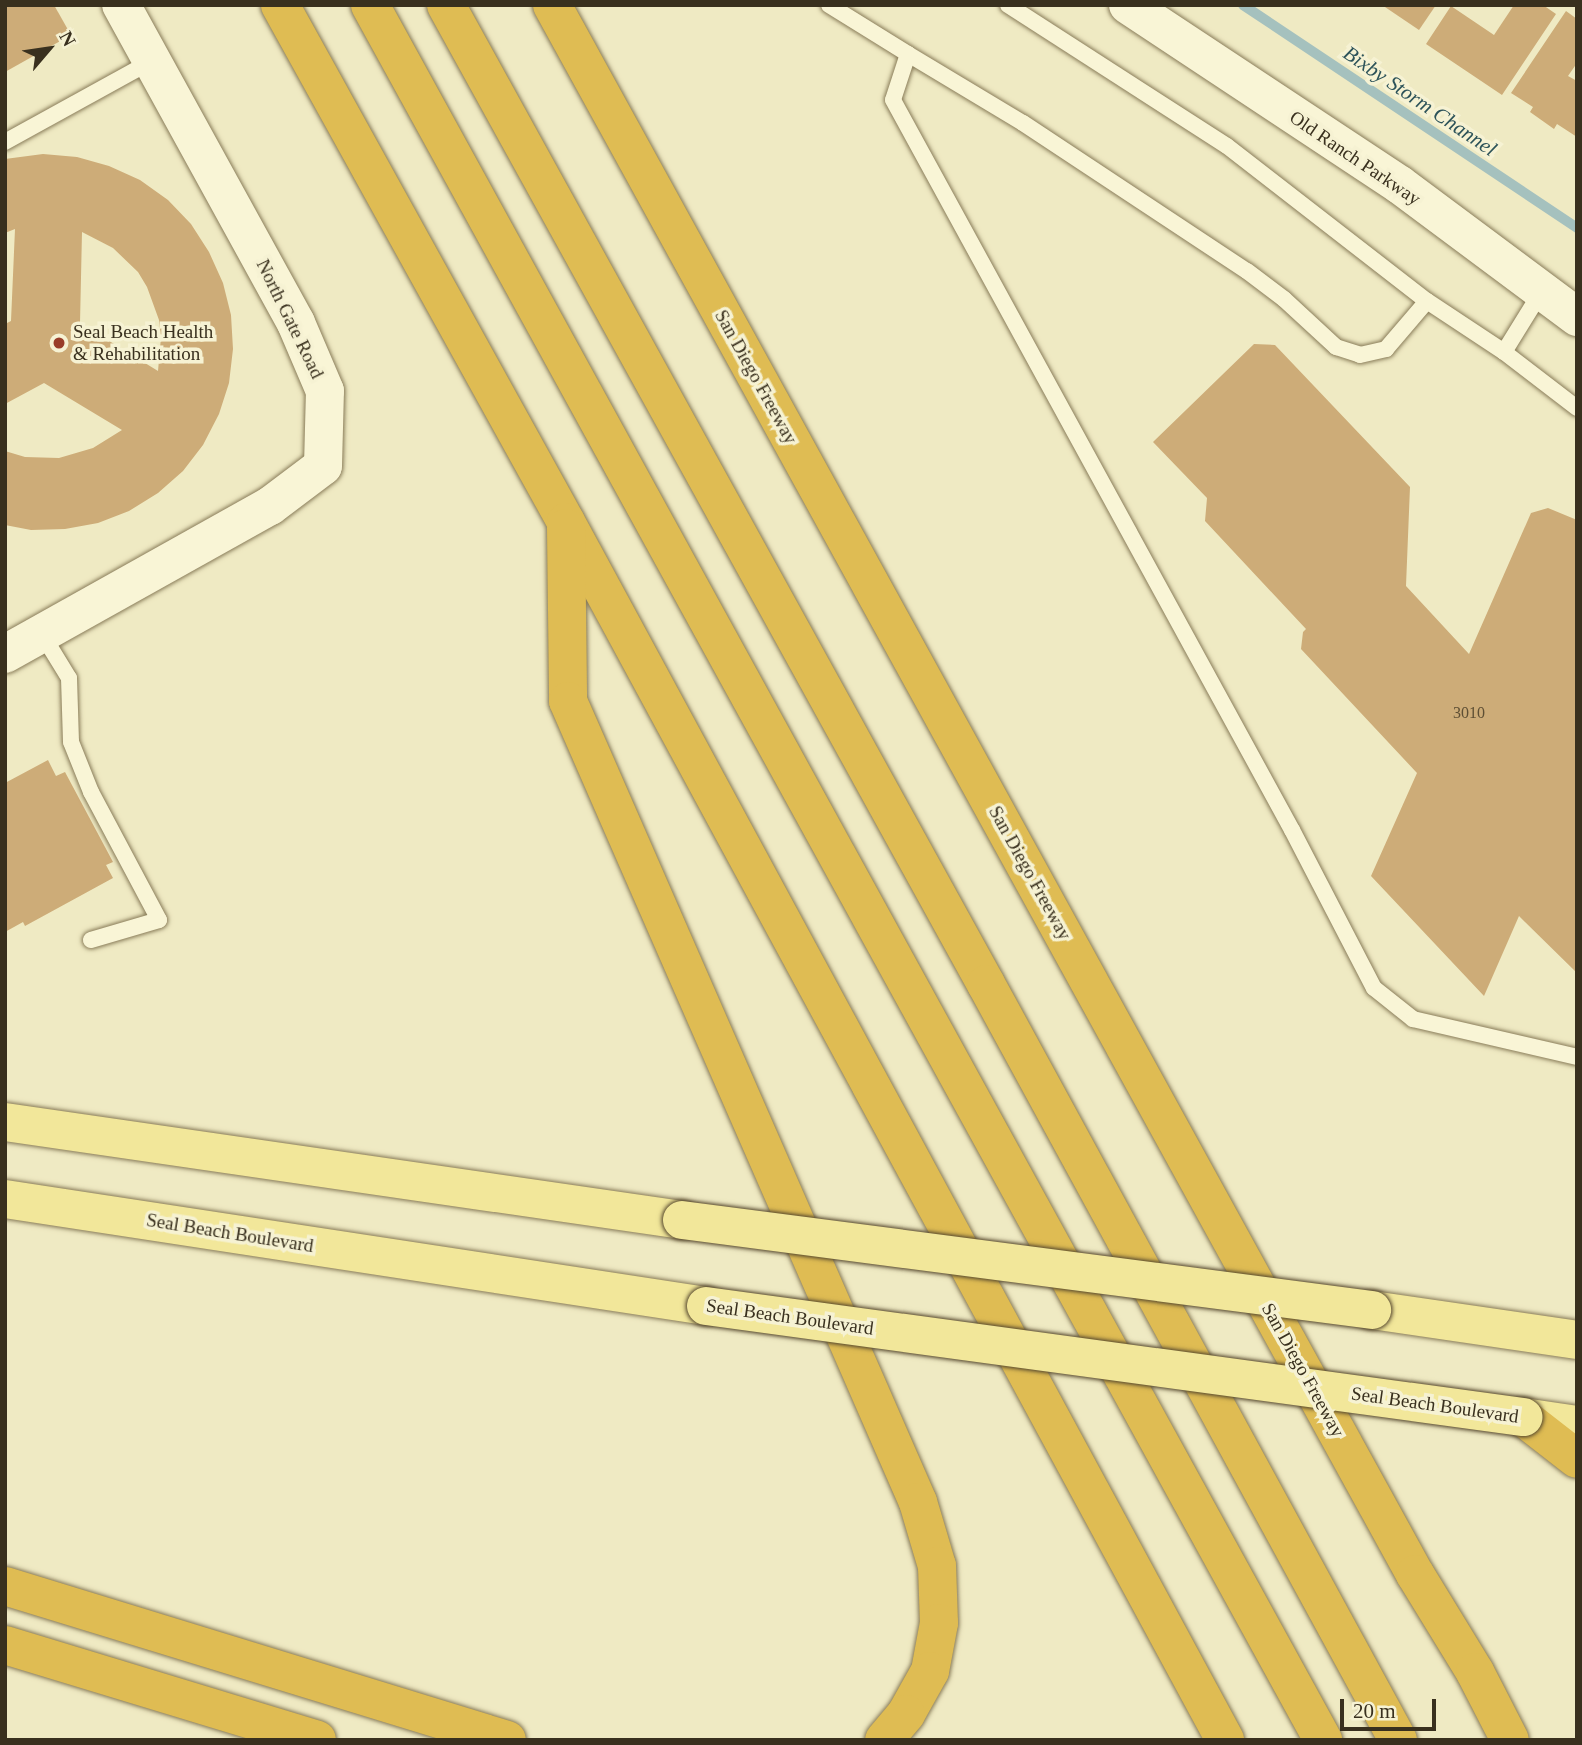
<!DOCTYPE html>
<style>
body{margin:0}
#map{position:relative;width:1582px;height:1745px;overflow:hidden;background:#efeac3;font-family:Georgia,serif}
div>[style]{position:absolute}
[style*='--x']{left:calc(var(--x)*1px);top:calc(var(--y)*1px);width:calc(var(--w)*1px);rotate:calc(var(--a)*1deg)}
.stream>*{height:10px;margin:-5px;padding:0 5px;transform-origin:5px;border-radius:5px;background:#a5c1be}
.building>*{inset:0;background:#cdac78}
.roads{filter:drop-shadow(0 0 2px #897c59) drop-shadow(0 0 2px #897c59)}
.lane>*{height:16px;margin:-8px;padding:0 8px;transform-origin:8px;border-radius:8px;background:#f9f5d6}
.secondary>*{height:38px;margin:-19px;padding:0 19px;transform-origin:19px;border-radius:19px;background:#f9f5d6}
.primary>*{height:38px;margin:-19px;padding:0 19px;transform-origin:19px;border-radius:19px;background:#f2e79a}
.highway>*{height:38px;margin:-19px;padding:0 19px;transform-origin:19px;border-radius:19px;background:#dfbc53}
.bridges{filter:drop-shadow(0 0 2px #57492e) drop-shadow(0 0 2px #57492e)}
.primary-bridge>*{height:38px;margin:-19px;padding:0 19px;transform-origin:19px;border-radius:19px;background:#f2e79a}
.dots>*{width:19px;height:19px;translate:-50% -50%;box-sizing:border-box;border:4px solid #f6f2d3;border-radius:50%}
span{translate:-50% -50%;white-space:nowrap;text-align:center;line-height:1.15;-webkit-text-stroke:7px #f6f2d3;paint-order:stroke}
.number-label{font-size:16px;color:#5e4f34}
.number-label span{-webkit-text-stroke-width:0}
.street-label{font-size:19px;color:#39301e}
.poi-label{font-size:19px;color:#39301e}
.left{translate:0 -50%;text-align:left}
.water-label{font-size:21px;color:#2d5359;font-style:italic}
.frame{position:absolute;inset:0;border:7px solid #39301e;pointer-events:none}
.north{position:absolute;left:14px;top:14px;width:70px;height:70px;-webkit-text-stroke:5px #f6f2d3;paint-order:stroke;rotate:61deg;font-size:19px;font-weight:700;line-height:28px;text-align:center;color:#39301e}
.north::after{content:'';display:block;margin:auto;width:24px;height:32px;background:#39301e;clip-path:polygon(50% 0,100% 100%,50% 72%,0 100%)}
.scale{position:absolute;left:1340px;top:1699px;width:96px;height:32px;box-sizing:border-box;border:4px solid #39301e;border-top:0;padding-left:9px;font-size:21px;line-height:24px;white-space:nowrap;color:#39301e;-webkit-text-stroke:5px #f6f2d3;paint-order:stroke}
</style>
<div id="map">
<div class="stream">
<div style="--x:1243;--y:5;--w:402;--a:33.7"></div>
</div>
<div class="building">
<div style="clip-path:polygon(5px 5px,54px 5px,71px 35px,5px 72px)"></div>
<div style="clip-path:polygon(1382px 5px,1436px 5px,1419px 30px)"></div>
<div style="clip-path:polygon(1514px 5px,1543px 5px,1556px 14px,1502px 95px,1426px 44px,1451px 6px,1494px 35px)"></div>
<div style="clip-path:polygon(1566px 11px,1577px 19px,1577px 63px,1568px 76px,1577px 81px,1577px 137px,1557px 124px,1554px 129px,1530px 112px,1533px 107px,1511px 93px)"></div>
<div style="clip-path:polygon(evenodd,43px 154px,77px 157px,109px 166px,140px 180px,168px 200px,191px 224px,209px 252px,223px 283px,231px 315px,233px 349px,229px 383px,219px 414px,203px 445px,183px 471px,158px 493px,129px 511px,98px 523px,65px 529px,31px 530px,5px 525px,5px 451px,25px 457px,59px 458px,93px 448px,122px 430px,44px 383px,5px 404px,5px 324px,11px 321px,15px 229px,5px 233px,5px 159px,43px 154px,82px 232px,113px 248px,138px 272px,147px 287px,159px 320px,161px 337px,158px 371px,80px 323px,82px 232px)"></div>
<div style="clip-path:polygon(1254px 344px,1275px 345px,1410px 487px,1406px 586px,1469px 654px,1531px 513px,1548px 508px,1577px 520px,1577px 973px,1519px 916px,1484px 996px,1371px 876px,1417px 773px,1301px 649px,1303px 632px,1306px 629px,1205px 521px,1207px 498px,1153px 442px)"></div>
<div style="clip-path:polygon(48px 760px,56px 776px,65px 772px,113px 862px,106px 865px,113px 878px,25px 926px,23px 922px,5px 932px,5px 783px)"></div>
</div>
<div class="roads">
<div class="lane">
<div style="--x:829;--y:5;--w:93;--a:31.8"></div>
<div style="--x:908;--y:54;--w:48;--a:108.1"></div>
<div style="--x:893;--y:100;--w:832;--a:61.34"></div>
<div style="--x:1292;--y:830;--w:178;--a:62.6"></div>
<div style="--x:1374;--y:988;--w:50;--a:38.5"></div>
<div style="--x:1413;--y:1019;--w:168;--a:13"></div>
<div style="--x:1008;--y:5;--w:260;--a:32.8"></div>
<div style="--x:1227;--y:146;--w:253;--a:37.8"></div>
<div style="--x:1427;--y:301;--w:92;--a:33.5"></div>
<div style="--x:1504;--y:352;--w:70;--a:-58.3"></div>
<div style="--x:908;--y:54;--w:134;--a:31"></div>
<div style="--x:1023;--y:123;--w:268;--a:33.5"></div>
<div style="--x:1247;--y:271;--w:46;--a:37.1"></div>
<div style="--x:1284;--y:299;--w:71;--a:42.7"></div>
<div style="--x:1336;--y:347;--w:25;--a:18"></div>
<div style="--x:1360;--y:355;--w:27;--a:-13"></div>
<div style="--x:1386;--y:349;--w:63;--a:-49.5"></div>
<div style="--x:5;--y:142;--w:168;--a:-28.9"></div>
<div style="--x:1504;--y:352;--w:92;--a:37.5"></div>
<div style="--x:42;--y:634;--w:52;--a:58.5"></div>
<div style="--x:69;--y:678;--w:64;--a:88.2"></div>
<div style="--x:71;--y:742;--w:54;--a:68.2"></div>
<div style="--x:91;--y:792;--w:145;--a:62"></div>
<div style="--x:159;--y:920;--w:71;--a:163.6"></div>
</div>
<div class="secondary">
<div style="--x:1128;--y:5;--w:326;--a:33.5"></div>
<div style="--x:1400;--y:185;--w:221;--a:36.7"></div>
<div style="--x:5;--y:654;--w:304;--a:-29.2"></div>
<div style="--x:270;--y:506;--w:66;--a:-37"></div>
<div style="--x:323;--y:466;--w:75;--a:-88.5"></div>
<div style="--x:325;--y:391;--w:74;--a:-113.1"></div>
<div style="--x:296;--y:323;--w:363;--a:-118.8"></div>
</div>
<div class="primary">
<div style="--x:5;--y:1122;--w:684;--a:8.24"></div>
<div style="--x:5;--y:1199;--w:709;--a:8.68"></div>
<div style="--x:1372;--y:1310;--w:207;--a:8.3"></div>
<div style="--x:1523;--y:1417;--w:55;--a:8.4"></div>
</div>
<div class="highway">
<div style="--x:280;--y:5;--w:591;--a:61.05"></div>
<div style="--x:566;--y:522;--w:1385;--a:61.58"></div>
<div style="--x:370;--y:5;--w:1980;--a:61.22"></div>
<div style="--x:446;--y:5;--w:1118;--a:61.12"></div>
<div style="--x:986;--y:984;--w:861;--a:61.41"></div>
<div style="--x:552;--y:5;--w:1791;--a:61.19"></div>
<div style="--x:1415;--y:1574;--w:115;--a:58.5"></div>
<div style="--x:1475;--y:1672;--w:76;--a:62.8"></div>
<div style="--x:566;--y:528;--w:173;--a:89.3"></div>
<div style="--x:568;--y:701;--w:874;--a:66.4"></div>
<div style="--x:918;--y:1502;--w:67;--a:73.5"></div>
<div style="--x:937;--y:1566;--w:57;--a:88"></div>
<div style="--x:939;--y:1623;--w:49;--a:100.6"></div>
<div style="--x:930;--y:1671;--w:49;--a:119.2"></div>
<div style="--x:906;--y:1714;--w:34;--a:130"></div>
<div style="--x:1523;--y:1417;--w:68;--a:37.9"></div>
<div style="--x:5;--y:1586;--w:525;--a:17.05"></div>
<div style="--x:5;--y:1645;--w:326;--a:16.9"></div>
</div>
</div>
<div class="bridges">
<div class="primary-bridge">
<div style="--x:682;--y:1220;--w:696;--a:7.43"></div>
<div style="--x:706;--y:1306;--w:825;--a:7.74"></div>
</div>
</div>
<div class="dots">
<div style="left:59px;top:343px;background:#993d29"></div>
</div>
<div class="number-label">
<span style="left:1469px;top:713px">3010</span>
</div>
<div class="street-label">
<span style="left:1355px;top:158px;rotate:34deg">Old Ranch Parkway</span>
<span style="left:290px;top:319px;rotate:64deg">North Gate Road</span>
<span style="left:756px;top:377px;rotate:61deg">San Diego Freeway</span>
<span style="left:1030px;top:873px;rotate:61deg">San Diego Freeway</span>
<span style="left:230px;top:1233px;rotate:9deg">Seal Beach Boulevard</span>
<span style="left:790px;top:1317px;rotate:8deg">Seal Beach Boulevard</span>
<span style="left:1303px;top:1370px;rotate:61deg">San Diego Freeway</span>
<span style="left:1435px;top:1405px;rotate:8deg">Seal Beach Boulevard</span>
</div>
<div class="poi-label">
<span class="left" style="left:73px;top:343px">Seal Beach Health<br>&amp; Rehabilitation</span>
</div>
<div class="water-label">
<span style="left:1420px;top:101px;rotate:34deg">Bixby Storm Channel</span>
</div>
<div class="frame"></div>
<div class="north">N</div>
<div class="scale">20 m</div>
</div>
